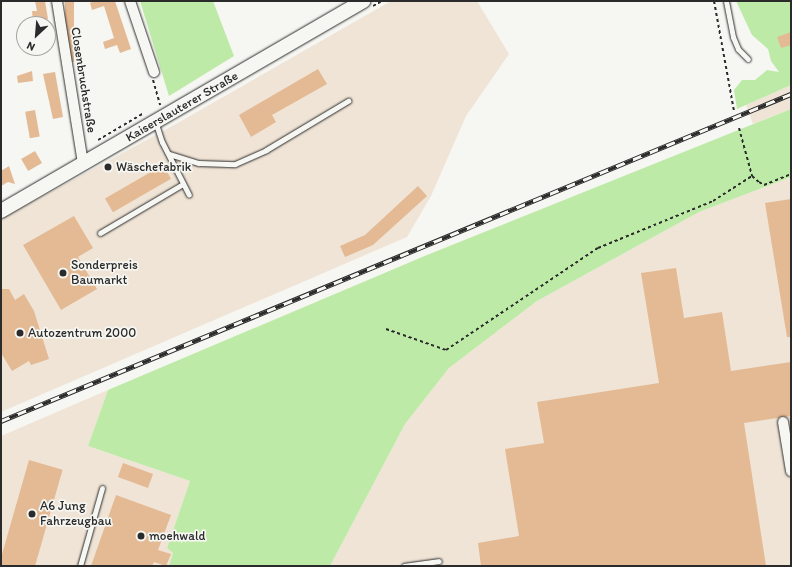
<!DOCTYPE html>
<meta charset="utf-8">
<style>
body{margin:0}
#map{position:relative;width:792px;height:567px;overflow:hidden;background:#f6f6f2;font-family:Itim,sans-serif}
div>[style]{position:absolute}
[style*='--x']{left:calc(var(--x)*1px);top:calc(var(--y)*1px);width:calc(var(--w)*1px);rotate:calc(var(--a)*1deg)}
.built>*{inset:0;background:#f0e4d6}
.green>*{inset:0;background:#beeaa7}
.building>*{inset:0;background:#e3ba94;transform-origin:0 0}
.path>*{height:2px;margin-top:-1px;transform-origin:0;background:repeating-linear-gradient(90deg,#2b2b2b 0 3px,transparent 0 6px)}
.roads{filter:drop-shadow(0 0 1px #2b2b2b) drop-shadow(0 0 1px #2b2b2b)}
.service>*{height:5px;margin:-2.5px;padding:0 2.5px;transform-origin:2.5px;border-radius:2.5px;background:#f6f6f2}
.minor>*{height:10px;margin:-5px;padding:0 5px;transform-origin:5px;border-radius:5px;background:#f6f6f2}
.secondary>*{height:14px;margin:-7px;padding:0 7px;transform-origin:7px;border-radius:7px;background:#f6f6f2}
.rail>*{height:4.5px;margin-top:-2.25px;transform-origin:0;background:repeating-linear-gradient(90deg,#f6f6f2 0 9px,#2b2b2b 0 18px);box-sizing:border-box;border-block:1px solid #2b2b2b}
.dots>*{width:11px;height:11px;translate:-50% -50%;box-sizing:border-box;border:2px solid #f6f6f2;border-radius:50%}
span{translate:-50% -50%;white-space:nowrap;text-align:center;line-height:1.15;-webkit-text-stroke:3.5px #f6f6f2;paint-order:stroke}
.street-label{font-size:13px;color:#2b2b2b}
.poi-label{font-size:13px;color:#2b2b2b}
.left{translate:0 -50%;text-align:left}
.frame{position:absolute;inset:0;border:2px solid #2b2b2b;pointer-events:none}
.north{position:absolute;left:16px;top:16px;width:40px;height:40px;box-sizing:border-box;background:#f6f6f2;border:1px solid #a5a5a2;border-radius:50%;rotate:206deg;font-size:11px;font-weight:700;line-height:16px;text-align:center;color:#2b2b2b}
.north::after{content:'';display:block;margin:auto;width:14px;height:18px;background:#2b2b2b;clip-path:polygon(50% 0,100% 100%,50% 72%,0 100%)}
</style>
<div id="map">
<div class="built">
<div style="clip-path:polygon(391px 1px,477px 1px,509px 54px,466px 116px,431px 196px,407px 237px,1px 412px,1px 219px,174px 125px)"></div>
<div style="clip-path:polygon(791px 85px,791px 109px,753px 124px,746px 105px)"></div>
<div style="clip-path:polygon(791px 177px,791px 566px,330px 566px,405px 424px,449px 368px,537px 301px,699px 212px)"></div>
<div style="clip-path:polygon(108px 390px,88px 446px,190px 481px,167px 548px,173px 553px,169px 566px,1px 566px,1px 436px)"></div>
</div>
<div class="green">
<div style="clip-path:polygon(140px 1px,213px 1px,234px 56px,169px 96px)"></div>
<div style="clip-path:polygon(736px 1px,791px 1px,791px 85px,737px 109px,734px 90px,742px 80px,755px 80px,767px 70px,779px 72px,771px 61px,768px 49px,752px 35px)"></div>
<div style="clip-path:polygon(791px 109px,791px 177px,699px 212px,537px 301px,449px 368px,405px 424px,330px 566px,169px 566px,173px 553px,167px 548px,190px 481px,88px 446px,108px 390px,427px 255px)"></div>
</div>
<div class="building">
<div style="clip-path:polygon(35px 1px,45px 1px,48px 19px,33px 21px,32px 11px,37px 11px)"></div>
<div style="left:65px;top:1px;width:9px;height:61px"></div>
<div style="clip-path:polygon(94px 1px,115px 1px,131px 49px,120px 53px,117px 45px,105px 49px,103px 42px,114px 38px,104px 6px,92px 10px,90px 3px)"></div>
<div style="clip-path:polygon(791px 32px,791px 45px,781px 48px,777px 37px)"></div>
<div style="clip-path:polygon(318px 69px,327px 84px,272px 115px,276px 122px,251px 137px,239px 115px)"></div>
<div style="clip-path:polygon(32px 71px,33px 81px,18px 83px,17px 76px)"></div>
<div style="clip-path:polygon(55px 72px,63px 117px,53px 119px,43px 74px)"></div>
<div style="left:35px;top:110px;width:27px;height:10px;rotate:80deg"></div>
<div style="left:35px;top:151px;width:14px;height:16px;rotate:60deg"></div>
<div style="left:163px;top:165px;width:16px;height:67px;rotate:60deg"></div>
<div style="clip-path:polygon(9px 166px,15px 184px,8px 182px,1px 186px,1px 171px)"></div>
<div style="clip-path:polygon(418px 186px,427px 196px,373px 245px,345px 257px,340px 246px,365px 235px)"></div>
<div style="clip-path:polygon(791px 199px,791px 337px,787px 337px,765px 203px)"></div>
<div style="clip-path:polygon(74px 216px,93px 248px,78px 257px,97px 289px,61px 310px,23px 245px)"></div>
<div style="clip-path:polygon(676px 268px,684px 318px,722px 312px,731px 371px,791px 362px,791px 416px,744px 423px,766px 566px,481px 566px,478px 543px,519px 536px,505px 449px,544px 443px,537px 402px,659px 383px,641px 273px)"></div>
<div style="clip-path:polygon(1px 289px,9px 289px,15px 300px,24px 294px,34px 311px,49px 359px,31px 365px,29px 361px,12px 371px,1px 353px)"></div>
<div style="left:29px;top:460px;width:35px;height:110px;rotate:16deg"></div>
<div style="left:123px;top:463px;width:32px;height:15px;rotate:20deg"></div>
<div style="clip-path:polygon(116px 495px,171px 515px,158px 550px,171px 554px,166px 566px,154px 562px,152px 566px,91px 566px)"></div>
</div>
<div class="path">
<div style="--x:714;--y:1;--w:112;--a:79.7"></div>
<div style="--x:373;--y:6;--w:10;--a:-29"></div>
<div style="--x:153;--y:80;--w:26;--a:74"></div>
<div style="--x:739;--y:128;--w:50;--a:74.8"></div>
<div style="--x:752;--y:176;--w:9;--a:41"></div>
<div style="--x:759;--y:182;--w:6;--a:31"></div>
<div style="--x:764;--y:185;--w:29;--a:-22"></div>
<div style="--x:98;--y:140;--w:53;--a:-30.4"></div>
<div style="--x:386;--y:329;--w:64;--a:19.3"></div>
<div style="--x:446;--y:350;--w:183;--a:-33.9"></div>
<div style="--x:598;--y:248;--w:124;--a:-22.2"></div>
<div style="--x:713;--y:201;--w:46;--a:-32.7"></div>
</div>
<div class="roads">
<div class="service">
<div style="--x:726;--y:1;--w:37;--a:79"></div>
<div style="--x:733;--y:37;--w:13;--a:67"></div>
<div style="--x:738;--y:49;--w:14;--a:45"></div>
<div style="--x:156;--y:124;--w:19;--a:72"></div>
<div style="--x:162;--y:142;--w:59;--a:63"></div>
<div style="--x:169;--y:154;--w:31;--a:17"></div>
<div style="--x:199;--y:163;--w:36;--a:2"></div>
<div style="--x:235;--y:164;--w:34;--a:-24"></div>
<div style="--x:266;--y:150;--w:96;--a:-30.9"></div>
<div style="--x:100;--y:233;--w:96;--a:-30.6"></div>
<div style="--x:80;--y:566;--w:81;--a:-74.2"></div>
<div style="--x:404;--y:566;--w:35;--a:-8"></div>
</div>
<div class="minor">
<div style="--x:57;--y:1;--w:165;--a:80.9"></div>
<div style="--x:130;--y:1;--w:75;--a:71.3"></div>
<div style="--x:783;--y:422;--w:50;--a:80.7"></div>
</div>
<div class="secondary">
<div style="--x:1;--y:211;--w:419;--a:-30.1"></div>
</div>
</div>
<div class="rail">
<div style="--x:1;--y:421;--w:855;--a:-22.49"></div>
</div>
<div class="dots">
<div style="left:108px;top:167px;background:#2b2b2b"></div>
<div style="left:63px;top:273px;background:#2b2b2b"></div>
<div style="left:20px;top:333px;background:#2b2b2b"></div>
<div style="left:32px;top:514px;background:#2b2b2b"></div>
<div style="left:141px;top:536px;background:#2b2b2b"></div>
</div>
<div class="street-label">
<span style="left:83px;top:80px;rotate:81deg">Closenbruchstraße</span>
<span style="left:182px;top:107px;rotate:-30deg">Kaiserslauterer Straße</span>
</div>
<div class="poi-label">
<span class="left" style="left:116px;top:167px">Wäschefabrik</span>
<span class="left" style="left:71px;top:273px">Sonderpreis<br>Baumarkt</span>
<span class="left" style="left:28px;top:333px">Autozentrum 2000</span>
<span class="left" style="left:40px;top:514px">A6 Jung<br>Fahrzeugbau</span>
<span class="left" style="left:149px;top:536px">moehwald</span>
</div>
<div class="frame"></div>
<div class="north">N</div>
</div>
